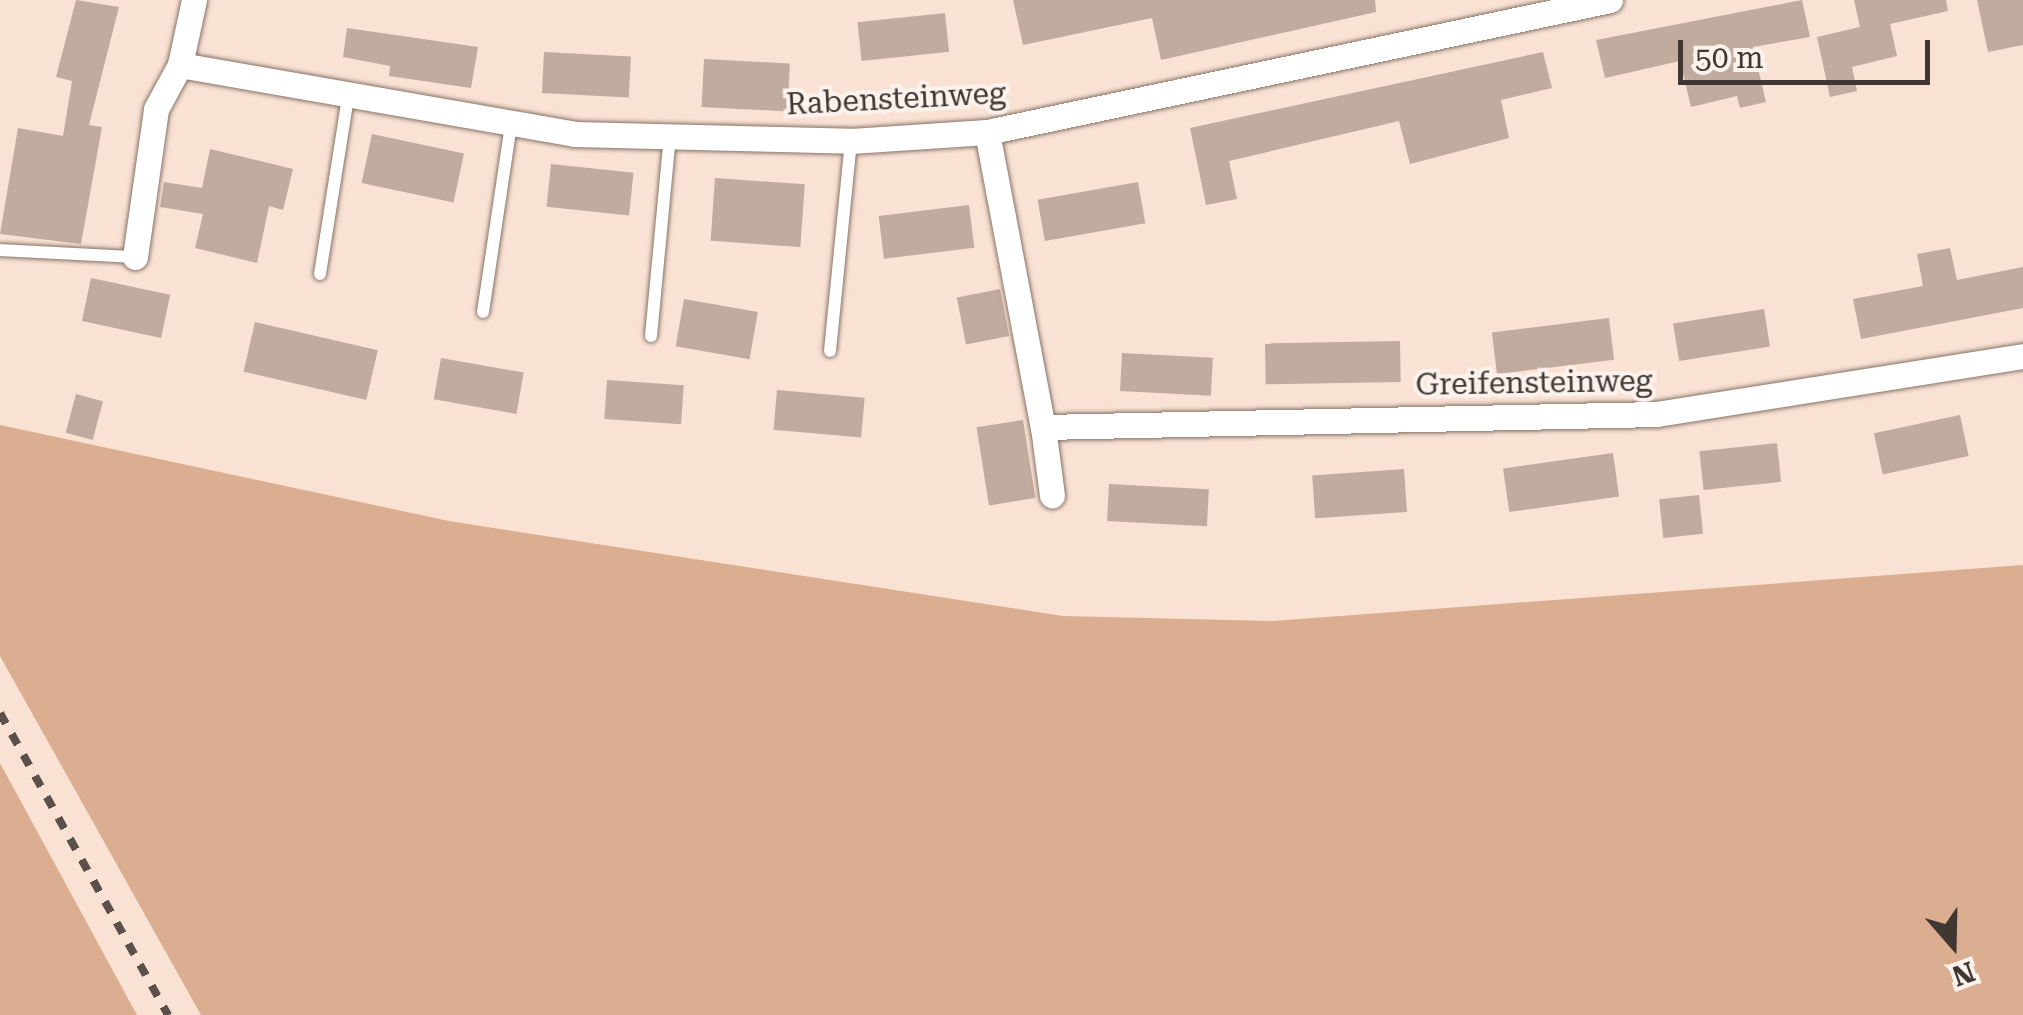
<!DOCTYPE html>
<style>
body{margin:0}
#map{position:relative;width:2023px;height:1015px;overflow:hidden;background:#f9e2d4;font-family:"Roboto Serif",serif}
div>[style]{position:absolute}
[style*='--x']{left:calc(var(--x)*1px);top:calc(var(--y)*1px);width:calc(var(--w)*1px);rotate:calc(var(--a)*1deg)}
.green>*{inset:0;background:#dcae91}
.building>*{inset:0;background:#c0ab9e;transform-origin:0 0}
.roads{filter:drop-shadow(0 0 2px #877367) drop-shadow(0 0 2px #877367)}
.lane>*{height:12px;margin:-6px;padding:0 6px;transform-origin:6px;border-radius:6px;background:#fff}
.street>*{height:25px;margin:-12.5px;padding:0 12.5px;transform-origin:12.5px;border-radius:12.5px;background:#fff}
.rail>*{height:8px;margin-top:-4px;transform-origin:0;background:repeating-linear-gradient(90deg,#5c514a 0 12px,transparent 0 24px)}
span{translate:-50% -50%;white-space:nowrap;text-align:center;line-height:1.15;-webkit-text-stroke:8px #fcf2ed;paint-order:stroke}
.street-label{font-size:30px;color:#403732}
.north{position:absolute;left:1903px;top:895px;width:100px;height:100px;-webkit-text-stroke:8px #fcf2ed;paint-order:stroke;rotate:160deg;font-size:28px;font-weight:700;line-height:40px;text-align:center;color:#403732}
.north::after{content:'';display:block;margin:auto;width:35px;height:45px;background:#403732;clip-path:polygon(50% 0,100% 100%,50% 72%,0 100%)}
.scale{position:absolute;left:1678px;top:40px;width:252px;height:45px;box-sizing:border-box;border:5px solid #403732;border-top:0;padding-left:12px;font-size:30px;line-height:35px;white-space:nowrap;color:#403732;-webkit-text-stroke:8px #fcf2ed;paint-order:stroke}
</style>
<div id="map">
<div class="green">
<div style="clip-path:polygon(0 425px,449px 521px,1063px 616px,1273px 621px,2023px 565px,2023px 1015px,201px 1015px,0 656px)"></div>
<div style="clip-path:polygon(0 763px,137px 1015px,0 1015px)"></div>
</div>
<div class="building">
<div style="clip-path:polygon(76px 0,119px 7px,89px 125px,102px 127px,81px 244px,0 234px,18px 128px,63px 136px,72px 81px,56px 77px)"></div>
<div style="clip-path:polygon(1013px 0,1375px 0,1376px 12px,1161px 60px,1152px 18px,1023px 45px)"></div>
<div style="clip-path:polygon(1802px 0,1810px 37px,1753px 47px,1766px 102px,1740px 108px,1737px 96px,1691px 107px,1680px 61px,1605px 78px,1596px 40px)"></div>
<div style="clip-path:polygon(1854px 0,1946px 0,1948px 11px,1890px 24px,1897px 56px,1852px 67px,1857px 91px,1830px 97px,1817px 37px,1860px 27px)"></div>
<div style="clip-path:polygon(1977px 0,2023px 0,2023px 45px,1988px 52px)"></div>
<div style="left:945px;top:13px;width:39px;height:88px;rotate:84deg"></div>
<div style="clip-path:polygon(347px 28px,478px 47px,471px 88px,389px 76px,390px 66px,343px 57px)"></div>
<div style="left:544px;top:52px;width:87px;height:41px;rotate:3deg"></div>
<div style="clip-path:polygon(1543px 52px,1552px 88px,1501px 100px,1509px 138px,1410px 164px,1399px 121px,1229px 161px,1237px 199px,1206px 205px,1190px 128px)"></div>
<div style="left:704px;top:59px;width:86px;height:48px;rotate:3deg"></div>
<div style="left:372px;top:134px;width:94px;height:50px;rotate:12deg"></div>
<div style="clip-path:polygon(210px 149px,293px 169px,283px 210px,269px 206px,257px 263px,195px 248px,203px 214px,160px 207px,164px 182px,202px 188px)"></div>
<div style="left:551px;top:164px;width:83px;height:43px;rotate:6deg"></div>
<div style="left:715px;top:178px;width:90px;height:63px;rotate:4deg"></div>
<div style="left:1138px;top:182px;width:42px;height:102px;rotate:80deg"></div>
<div style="left:969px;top:205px;width:43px;height:91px;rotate:83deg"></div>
<div style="clip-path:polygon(1950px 248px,1957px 280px,2023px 267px,2023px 308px,1861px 339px,1853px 299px,1923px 286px,1917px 254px)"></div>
<div style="left:91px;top:278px;width:81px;height:44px;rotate:12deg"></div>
<div style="left:1000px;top:289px;width:48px;height:44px;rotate:79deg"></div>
<div style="left:684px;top:299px;width:75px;height:48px;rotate:10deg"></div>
<div style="left:1764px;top:309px;width:38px;height:92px;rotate:81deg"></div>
<div style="left:1609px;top:318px;width:42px;height:118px;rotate:83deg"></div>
<div style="left:255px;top:322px;width:126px;height:51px;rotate:13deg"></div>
<div style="left:1400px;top:341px;width:41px;height:135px;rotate:89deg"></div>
<div style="left:1122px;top:353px;width:91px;height:38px;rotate:3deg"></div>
<div style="left:441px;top:358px;width:84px;height:42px;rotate:10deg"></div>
<div style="left:607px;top:380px;width:77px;height:39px;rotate:4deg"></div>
<div style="left:777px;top:390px;width:88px;height:40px;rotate:5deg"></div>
<div style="left:76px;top:394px;width:28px;height:40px;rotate:15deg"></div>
<div style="left:1960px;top:415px;width:42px;height:88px;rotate:78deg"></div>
<div style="left:1023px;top:420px;width:79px;height:47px;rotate:81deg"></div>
<div style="left:1777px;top:443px;width:39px;height:78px;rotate:84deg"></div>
<div style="left:1613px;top:453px;width:44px;height:111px;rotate:82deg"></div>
<div style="left:1404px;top:469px;width:43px;height:92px;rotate:86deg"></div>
<div style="left:1109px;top:484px;width:100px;height:37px;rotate:3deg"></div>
<div style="left:1699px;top:495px;width:39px;height:40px;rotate:84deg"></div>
</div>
<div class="roads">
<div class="lane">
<div style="--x:0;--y:250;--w:135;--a:3"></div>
<div style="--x:320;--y:274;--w:179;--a:-81"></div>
<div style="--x:483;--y:312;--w:190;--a:-81.5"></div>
<div style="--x:651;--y:336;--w:201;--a:-84.6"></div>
<div style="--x:830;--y:351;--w:211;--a:-84.3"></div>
</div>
<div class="street">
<div style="--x:194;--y:0;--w:66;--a:102.2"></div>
<div style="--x:180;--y:65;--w:400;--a:9.9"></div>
<div style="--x:574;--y:134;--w:277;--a:1.4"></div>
<div style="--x:851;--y:141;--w:136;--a:-3.8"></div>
<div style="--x:987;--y:132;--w:637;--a:-11.96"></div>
<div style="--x:987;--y:132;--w:300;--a:79.3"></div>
<div style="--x:1043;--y:427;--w:614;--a:-1.21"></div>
<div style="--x:1657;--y:414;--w:371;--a:-9"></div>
<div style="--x:135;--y:257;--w:149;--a:-81.9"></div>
<div style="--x:156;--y:109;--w:50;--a:-61.4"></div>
<div style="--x:1043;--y:427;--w:69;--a:82.5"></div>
</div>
</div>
<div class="rail">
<div style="--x:0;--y:713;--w:346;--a:60.9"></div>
</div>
<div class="street-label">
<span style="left:896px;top:99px;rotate:-3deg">Rabensteinweg</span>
<span style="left:1534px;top:383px;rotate:-1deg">Greifensteinweg</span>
</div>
<div class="north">N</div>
<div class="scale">50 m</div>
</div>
